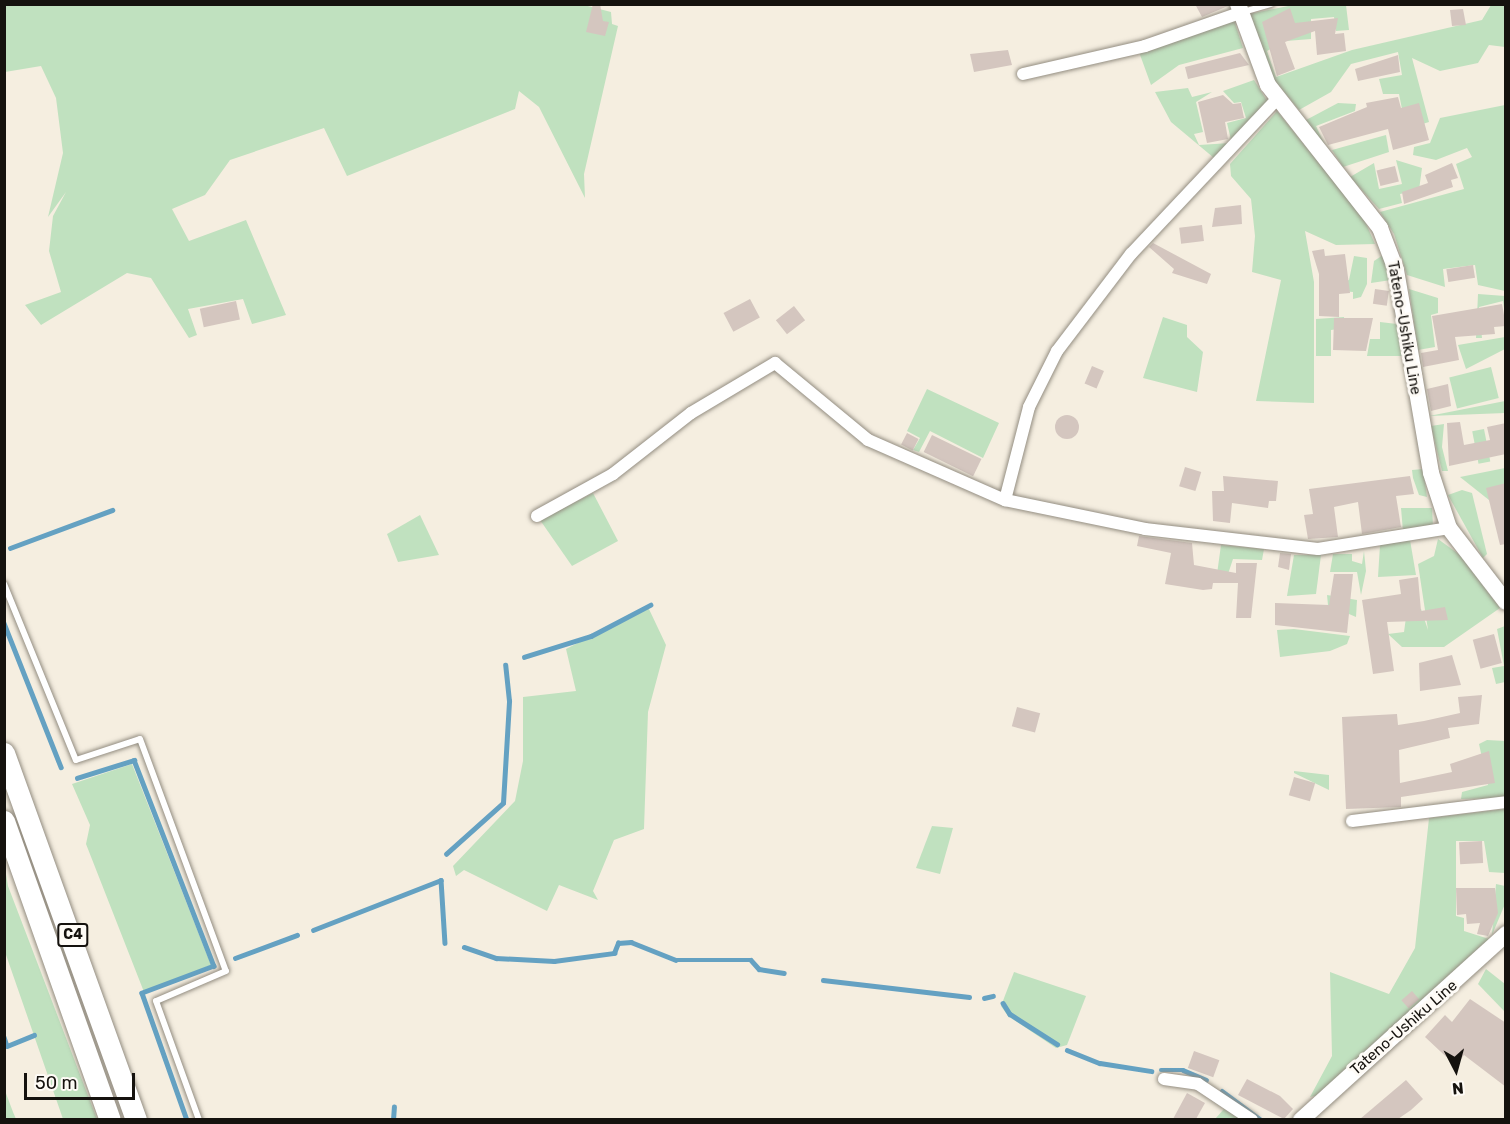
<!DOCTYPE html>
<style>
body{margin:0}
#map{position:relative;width:1510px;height:1124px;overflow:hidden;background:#f5eee0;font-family:Rubik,sans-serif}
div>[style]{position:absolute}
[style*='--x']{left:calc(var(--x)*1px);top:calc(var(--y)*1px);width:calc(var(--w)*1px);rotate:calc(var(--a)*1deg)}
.green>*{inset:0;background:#c0e1bf;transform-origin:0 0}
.stream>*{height:4.5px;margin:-2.25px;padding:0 2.25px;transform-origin:2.25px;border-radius:2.25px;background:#64a1c2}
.building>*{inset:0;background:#d4c6bf;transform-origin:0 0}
.round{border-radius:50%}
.roads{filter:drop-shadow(0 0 2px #938d81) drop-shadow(0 0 2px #938d81)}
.lane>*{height:6px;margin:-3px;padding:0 3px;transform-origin:3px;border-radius:3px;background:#fff}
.street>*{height:12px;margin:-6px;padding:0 6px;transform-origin:6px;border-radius:6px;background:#fff}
.secondary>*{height:16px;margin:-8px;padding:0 8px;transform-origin:8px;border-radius:8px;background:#fff}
.highway>*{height:21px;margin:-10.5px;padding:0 10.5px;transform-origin:10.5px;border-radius:10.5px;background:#fff}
span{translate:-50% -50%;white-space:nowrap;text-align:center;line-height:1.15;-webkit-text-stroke:6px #fefbf6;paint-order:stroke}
.shield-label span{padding:2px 4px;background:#fefbf6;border:2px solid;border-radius:4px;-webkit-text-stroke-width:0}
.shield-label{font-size:14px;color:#15120e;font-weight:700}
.street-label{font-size:15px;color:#15120e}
.frame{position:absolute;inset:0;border:6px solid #15120e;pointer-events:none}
.north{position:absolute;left:1426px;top:1040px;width:60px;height:60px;-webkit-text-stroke:4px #fefbf6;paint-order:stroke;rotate:174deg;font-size:16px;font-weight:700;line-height:24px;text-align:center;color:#15120e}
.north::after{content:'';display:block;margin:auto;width:21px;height:27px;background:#15120e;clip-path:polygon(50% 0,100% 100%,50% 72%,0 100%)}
.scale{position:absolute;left:24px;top:1073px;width:111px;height:27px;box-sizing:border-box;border:3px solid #15120e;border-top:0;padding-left:8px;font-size:18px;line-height:21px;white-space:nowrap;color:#15120e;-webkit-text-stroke:4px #fefbf6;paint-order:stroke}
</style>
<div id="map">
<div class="green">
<div style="clip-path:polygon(580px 4px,611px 12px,612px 24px,618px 26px,584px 174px,585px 198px,539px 107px,519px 91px,515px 109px,347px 176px,324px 128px,230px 160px,205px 195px,172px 209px,189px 241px,246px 220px,286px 315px,252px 324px,243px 299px,188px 309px,197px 335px,189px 338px,151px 278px,127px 273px,41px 325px,25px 305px,61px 292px,49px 251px,53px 216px,66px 192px,48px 217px,63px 153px,56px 98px,41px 66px,5px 72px,5px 5px)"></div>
<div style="clip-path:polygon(1293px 5px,1346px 5px,1349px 30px,1336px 31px,1334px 17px,1311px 19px,1311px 39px,1286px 41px,1267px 51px,1276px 77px,1352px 50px,1482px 20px,1491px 5px,1505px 5px,1505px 47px,1489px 45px,1478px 63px,1440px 71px,1412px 58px,1429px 122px,1406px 129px,1399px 94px,1383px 94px,1379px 79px,1402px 75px,1398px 52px,1351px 64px,1331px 92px,1299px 110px,1271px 76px,1249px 14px)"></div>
<div style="clip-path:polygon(1234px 20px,1243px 48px,1179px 65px,1151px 85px,1139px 52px)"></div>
<div style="clip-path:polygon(1254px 80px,1269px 104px,1231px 140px,1227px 123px,1246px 118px,1241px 102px,1234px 103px,1223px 91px)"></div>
<div style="clip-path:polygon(1188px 88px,1192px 97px,1212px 92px,1196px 102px,1203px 132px,1194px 134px,1199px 145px,1230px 143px,1214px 158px,1171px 122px,1155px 92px)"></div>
<div style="clip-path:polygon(1338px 103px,1356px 104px,1355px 111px,1316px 126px,1326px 147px,1306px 120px)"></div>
<div style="clip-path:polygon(1505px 105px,1505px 291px,1478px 285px,1475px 265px,1443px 269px,1445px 287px,1407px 275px,1394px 234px,1380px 212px,1464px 189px,1456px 164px,1472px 157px,1467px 148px,1436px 160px,1413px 155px,1414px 147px,1430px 143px,1440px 118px)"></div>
<div style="clip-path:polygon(1277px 111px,1364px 219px,1375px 244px,1336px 245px,1305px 231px,1314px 282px,1314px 403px,1256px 401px,1281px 280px,1252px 272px,1255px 236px,1251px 199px,1231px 176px,1230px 164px)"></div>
<div style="clip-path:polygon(1386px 135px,1389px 152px,1343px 167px,1332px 150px)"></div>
<div style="clip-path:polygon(1396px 160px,1422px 168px,1419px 190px,1400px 194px,1402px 203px,1379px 209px,1350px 177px,1374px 163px,1379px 189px,1402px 184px)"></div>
<div style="clip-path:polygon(1383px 255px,1391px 280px,1371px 283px,1374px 261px)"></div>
<div style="clip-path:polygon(1354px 256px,1367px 258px,1367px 284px,1361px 297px,1353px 299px,1353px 292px,1341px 291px,1339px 282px,1349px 280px)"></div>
<div style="clip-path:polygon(1409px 289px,1438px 298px,1438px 313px,1431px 315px,1435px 347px,1418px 350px)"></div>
<div style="clip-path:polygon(1478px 294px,1505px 296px,1505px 315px,1503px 301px,1479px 307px,1482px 338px,1476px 338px)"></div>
<div style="clip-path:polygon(1163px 317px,1187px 325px,1187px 337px,1203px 352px,1197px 392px,1143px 378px)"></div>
<div style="clip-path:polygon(1344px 317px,1345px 328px,1331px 330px,1331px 356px,1316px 356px,1316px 319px)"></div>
<div style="clip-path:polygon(1380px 322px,1397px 324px,1402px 356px,1367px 356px,1370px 339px,1380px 339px)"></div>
<div style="clip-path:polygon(1505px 337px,1505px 349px,1466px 369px,1458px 345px)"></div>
<div style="left:1491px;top:367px;width:32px;height:43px;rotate:76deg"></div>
<div style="clip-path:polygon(927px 389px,999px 423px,983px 458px,930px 431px,919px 452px,913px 450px,920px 438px,907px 431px)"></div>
<div style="clip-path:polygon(1505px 401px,1505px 413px,1429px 416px)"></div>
<div style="clip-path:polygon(1444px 424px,1442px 447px,1448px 471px,1442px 471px,1431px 426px)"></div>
<div style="left:1484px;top:429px;width:33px;height:12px;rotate:79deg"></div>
<div style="clip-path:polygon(1505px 468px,1505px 483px,1489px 500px,1460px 477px)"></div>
<div style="clip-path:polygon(1423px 469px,1427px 497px,1419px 495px,1413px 478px,1412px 470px)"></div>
<div style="clip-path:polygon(1462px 490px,1472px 493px,1487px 554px,1483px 558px,1448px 495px)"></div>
<div style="clip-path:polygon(593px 493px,618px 541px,572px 566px,540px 520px)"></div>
<div style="clip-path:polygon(1401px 508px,1432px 508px,1433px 526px,1403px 531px)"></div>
<div style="clip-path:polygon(420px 515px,439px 555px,398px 562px,387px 534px)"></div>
<div style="clip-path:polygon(1438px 539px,1460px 555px,1500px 608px,1444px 647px,1402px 647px,1388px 634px,1404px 632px,1407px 610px,1421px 609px,1428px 630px,1418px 564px,1434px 556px)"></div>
<div style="clip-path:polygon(1410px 540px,1416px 575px,1378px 577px,1380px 545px)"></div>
<div style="clip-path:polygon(1221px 545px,1264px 549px,1262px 560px,1233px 559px,1228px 574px,1217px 574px)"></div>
<div style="clip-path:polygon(1364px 551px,1366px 571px,1361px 595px,1357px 572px,1330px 572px,1333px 554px,1352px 554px,1352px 561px,1362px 564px)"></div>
<div style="clip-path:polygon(1294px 555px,1321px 555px,1316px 594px,1287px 596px)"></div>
<div style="clip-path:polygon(1327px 595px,1357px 600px,1356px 617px,1328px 605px)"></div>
<div style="clip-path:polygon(648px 607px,666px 645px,648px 712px,644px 829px,614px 840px,593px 891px,598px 900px,559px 885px,547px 911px,464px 870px,456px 876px,453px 866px,515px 801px,523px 761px,523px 697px,576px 691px,566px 649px)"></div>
<div style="clip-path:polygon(1505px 626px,1505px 682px,1496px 684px,1492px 668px,1504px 666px,1497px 629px)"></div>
<div style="clip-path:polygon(1277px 630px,1294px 629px,1350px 636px,1347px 644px,1330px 651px,1280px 657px)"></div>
<div style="clip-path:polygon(1487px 740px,1505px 741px,1505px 798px,1461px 799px,1462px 792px,1488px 785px,1479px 744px)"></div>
<div style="clip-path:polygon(132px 764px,211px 965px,144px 992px,86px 844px,90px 825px,72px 784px)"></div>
<div style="clip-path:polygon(1294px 771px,1329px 775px,1329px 790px,1294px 773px)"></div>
<div style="clip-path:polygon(1505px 809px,1505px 873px,1489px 872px,1484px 841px,1456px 841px,1456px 916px,1464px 918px,1464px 931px,1489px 939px,1319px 1095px,1310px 1097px,1332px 1056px,1330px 972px,1389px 994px,1415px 948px,1429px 818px)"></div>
<div style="clip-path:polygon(932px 826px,953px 828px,940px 874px,916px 868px)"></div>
<div style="clip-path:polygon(5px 868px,8px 886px,97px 1119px,63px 1119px,5px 952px)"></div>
<div style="clip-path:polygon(1496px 884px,1505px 886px,1505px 904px,1492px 935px)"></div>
<div style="clip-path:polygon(1486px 969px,1505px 984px,1505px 1012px,1478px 984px)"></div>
<div style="clip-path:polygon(1014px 972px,1086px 996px,1067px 1045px,1056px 1048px,1008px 1016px,1001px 1006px)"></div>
<div style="clip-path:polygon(4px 1088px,13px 1112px,16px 1119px,5px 1119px)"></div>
<div style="clip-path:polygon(1224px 1109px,1240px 1119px,1215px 1119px)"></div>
</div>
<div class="stream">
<div style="--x:10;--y:548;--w:109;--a:-20.4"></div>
<div style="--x:4;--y:623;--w:155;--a:68.4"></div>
<div style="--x:524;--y:657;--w:70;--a:-17.4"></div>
<div style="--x:591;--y:636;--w:67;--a:-27.7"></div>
<div style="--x:77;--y:778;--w:60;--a:-17.5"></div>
<div style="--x:134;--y:760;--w:221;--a:68.8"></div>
<div style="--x:214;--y:966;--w:77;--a:159.4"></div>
<div style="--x:142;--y:993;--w:135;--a:70.5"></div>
<div style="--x:446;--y:854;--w:76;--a:-41.8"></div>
<div style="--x:503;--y:803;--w:102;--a:-86.6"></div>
<div style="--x:509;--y:701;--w:36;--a:-96"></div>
<div style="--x:313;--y:930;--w:137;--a:-21.3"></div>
<div style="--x:441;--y:880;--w:63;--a:86.4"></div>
<div style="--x:464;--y:947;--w:34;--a:19"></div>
<div style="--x:496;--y:958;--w:58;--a:3"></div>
<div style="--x:554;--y:961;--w:61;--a:-7.6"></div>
<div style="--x:614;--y:953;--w:11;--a:-68"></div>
<div style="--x:618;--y:943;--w:13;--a:-4"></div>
<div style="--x:631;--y:942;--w:48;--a:21.8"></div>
<div style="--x:676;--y:960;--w:75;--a:0"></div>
<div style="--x:751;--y:960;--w:12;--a:48"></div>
<div style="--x:759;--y:969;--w:25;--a:9"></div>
<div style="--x:235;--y:958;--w:66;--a:-20.4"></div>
<div style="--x:823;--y:980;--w:147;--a:6.6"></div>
<div style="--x:984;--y:998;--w:9;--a:-13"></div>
<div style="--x:1003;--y:1003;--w:13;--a:58"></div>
<div style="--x:1010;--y:1014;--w:56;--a:32.6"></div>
<div style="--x:4;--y:1037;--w:9;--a:72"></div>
<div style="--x:7;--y:1046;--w:29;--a:-22"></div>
<div style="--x:1067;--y:1050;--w:35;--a:22"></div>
<div style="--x:1100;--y:1063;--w:52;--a:8.9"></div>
<div style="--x:1161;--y:1070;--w:22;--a:0"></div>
<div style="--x:1183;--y:1070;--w:25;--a:23"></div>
<div style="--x:1222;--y:1091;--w:49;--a:36.6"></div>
<div style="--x:393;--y:1120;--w:13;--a:-86"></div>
</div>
<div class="building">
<div style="clip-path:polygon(593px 4px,600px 4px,603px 21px,609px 22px,605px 36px,586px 32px)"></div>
<div style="clip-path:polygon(1195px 4px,1228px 4px,1228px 6px,1202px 17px)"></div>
<div style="clip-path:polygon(1290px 8px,1295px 23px,1338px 18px,1335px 34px,1344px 33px,1346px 51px,1317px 55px,1315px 31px,1285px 42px,1295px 69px,1277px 76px,1262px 22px)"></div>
<div style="clip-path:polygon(1463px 9px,1466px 25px,1452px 26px,1450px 10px)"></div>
<div style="clip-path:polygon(1008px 50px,1012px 65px,974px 72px,970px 54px)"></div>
<div style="clip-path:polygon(1240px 53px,1249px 65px,1188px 79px,1185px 67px)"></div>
<div style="clip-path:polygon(1398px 55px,1400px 72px,1358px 81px,1355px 69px)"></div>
<div style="clip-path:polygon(1223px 95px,1233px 104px,1241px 103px,1244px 118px,1225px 122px,1228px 139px,1207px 143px,1198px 102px)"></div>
<div style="clip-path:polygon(1398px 97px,1401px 108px,1419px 103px,1429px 140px,1393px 150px,1388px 129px,1328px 145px,1319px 127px,1367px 107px,1366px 103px)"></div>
<div style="clip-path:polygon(1452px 163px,1458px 178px,1451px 180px,1453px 187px,1404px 204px,1402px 192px,1428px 183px,1425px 175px)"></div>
<div style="left:1395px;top:166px;width:16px;height:19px;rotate:76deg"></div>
<div style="clip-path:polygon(1241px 205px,1242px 224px,1212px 227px,1215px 208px)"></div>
<div style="left:1202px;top:225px;width:16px;height:23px;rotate:83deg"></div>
<div style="clip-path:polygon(1153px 243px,1211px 274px,1207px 284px,1172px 273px,1174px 269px,1149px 247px)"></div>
<div style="clip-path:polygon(1324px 249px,1325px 256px,1345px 254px,1350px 293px,1339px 294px,1339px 317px,1319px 316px,1319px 274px,1312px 251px)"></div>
<div style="left:1473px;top:265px;width:13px;height:27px;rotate:81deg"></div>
<div style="left:1375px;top:289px;width:14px;height:15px;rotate:8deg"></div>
<div style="left:750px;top:299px;width:21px;height:30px;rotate:62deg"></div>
<div style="left:236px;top:301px;width:19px;height:37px;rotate:78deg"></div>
<div style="clip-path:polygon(1502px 304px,1506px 326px,1494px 327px,1495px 334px,1455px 337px,1459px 360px,1423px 367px,1421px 353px,1438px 350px,1432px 316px)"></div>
<div style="left:794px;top:306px;width:18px;height:23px;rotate:52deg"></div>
<div style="clip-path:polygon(1334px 318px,1373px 318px,1366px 351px,1333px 350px)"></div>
<div style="left:1092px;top:366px;width:13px;height:19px;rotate:23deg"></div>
<div style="clip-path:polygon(1448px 384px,1451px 406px,1431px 411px,1427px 389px)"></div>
<div class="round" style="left:1055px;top:415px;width:24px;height:24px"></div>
<div style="clip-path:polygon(1460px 422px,1464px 445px,1490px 440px,1487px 427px,1506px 423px,1506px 454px,1449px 466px,1447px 423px)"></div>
<div style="left:907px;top:433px;width:13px;height:13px;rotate:27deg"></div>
<div style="left:932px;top:435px;width:55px;height:19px;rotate:26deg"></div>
<div style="left:1185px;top:467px;width:17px;height:20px;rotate:17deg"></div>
<div style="clip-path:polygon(1223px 476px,1278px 481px,1276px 501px,1269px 501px,1268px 508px,1232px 503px,1230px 523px,1213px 521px,1212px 491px,1224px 491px)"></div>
<div style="clip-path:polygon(1410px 476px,1414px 494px,1396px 496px,1401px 527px,1362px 534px,1358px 502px,1334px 507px,1338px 537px,1308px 539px,1304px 515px,1313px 514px,1309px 489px)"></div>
<div style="clip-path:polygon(1506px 483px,1506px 544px,1500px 545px,1486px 488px)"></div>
<div style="clip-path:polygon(1139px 536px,1192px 543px,1194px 565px,1236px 573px,1236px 563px,1257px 563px,1251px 618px,1236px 618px,1238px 583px,1213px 583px,1212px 589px,1203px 590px,1165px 584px,1171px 553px,1137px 546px)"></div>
<div style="clip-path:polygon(1280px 553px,1291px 554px,1289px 570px,1278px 567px)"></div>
<div style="clip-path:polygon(1334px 574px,1353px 574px,1347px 633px,1275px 625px,1275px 603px,1329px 605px)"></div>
<div style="clip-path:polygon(1418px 577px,1421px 611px,1445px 607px,1448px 620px,1387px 622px,1394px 671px,1373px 674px,1362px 600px,1401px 594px,1399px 580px)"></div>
<div style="left:1494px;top:634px;width:30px;height:22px;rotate:75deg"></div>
<div style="clip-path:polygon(1452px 655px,1461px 685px,1420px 691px,1419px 663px)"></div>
<div style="clip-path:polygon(1482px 695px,1479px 724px,1448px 728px,1450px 738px,1399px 750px,1400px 783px,1452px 772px,1450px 764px,1489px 751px,1495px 783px,1401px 797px,1401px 807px,1346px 809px,1342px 717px,1397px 714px,1398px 725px,1424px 721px,1460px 713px,1458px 697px)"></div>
<div style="left:1017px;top:707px;width:24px;height:20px;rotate:15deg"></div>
<div style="left:1294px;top:777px;width:22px;height:19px;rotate:16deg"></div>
<div style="left:1482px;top:841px;width:22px;height:23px;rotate:87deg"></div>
<div style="clip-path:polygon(1456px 888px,1495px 888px,1498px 913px,1488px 936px,1477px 934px,1480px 923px,1467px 924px,1466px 914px,1457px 915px)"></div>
<div style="left:1412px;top:991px;width:11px;height:14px;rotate:49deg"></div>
<div style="clip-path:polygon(1470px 999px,1506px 1023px,1506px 1087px,1464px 1055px,1456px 1066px,1425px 1037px,1445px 1015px,1452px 1022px)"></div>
<div style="left:1194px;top:1051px;width:27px;height:18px;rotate:20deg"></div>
<div style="clip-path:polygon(1247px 1079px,1280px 1096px,1293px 1109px,1284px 1119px,1238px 1095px)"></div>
<div style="clip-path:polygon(1406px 1080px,1423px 1099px,1411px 1110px,1398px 1119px,1360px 1119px)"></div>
<div style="clip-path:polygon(1187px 1093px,1205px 1103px,1196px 1119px,1173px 1119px)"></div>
</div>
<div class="roads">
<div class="lane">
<div style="--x:1243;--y:12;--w:29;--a:-16"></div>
<div style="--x:4;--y:584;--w:190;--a:67.8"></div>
<div style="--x:76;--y:760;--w:67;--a:-18.2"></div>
<div style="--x:140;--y:739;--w:247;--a:69.7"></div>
<div style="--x:226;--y:971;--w:76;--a:156.8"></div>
<div style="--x:156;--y:1001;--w:127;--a:70.1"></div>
</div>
<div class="street">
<div style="--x:1023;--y:74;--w:125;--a:-12.9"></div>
<div style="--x:1145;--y:46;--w:101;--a:-19.2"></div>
<div style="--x:1005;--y:500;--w:96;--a:-75.5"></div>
<div style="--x:1029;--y:407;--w:63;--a:-63.4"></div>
<div style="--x:1057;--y:351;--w:122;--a:-52.7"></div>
<div style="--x:1131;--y:254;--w:214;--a:-46.7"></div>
<div style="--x:537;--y:516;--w:87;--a:-28.9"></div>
<div style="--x:613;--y:474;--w:99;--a:-38"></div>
<div style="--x:691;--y:413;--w:98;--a:-30.8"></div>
<div style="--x:775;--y:363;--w:121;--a:39.6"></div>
<div style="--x:868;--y:440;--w:150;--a:23.7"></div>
<div style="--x:1005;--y:500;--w:143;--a:11.7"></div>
<div style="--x:1145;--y:529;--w:174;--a:6.6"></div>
<div style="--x:1318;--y:549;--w:133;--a:-9.1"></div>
<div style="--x:1352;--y:821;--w:155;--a:-7"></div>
<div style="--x:1164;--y:1079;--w:34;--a:8"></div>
<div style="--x:1198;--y:1084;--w:65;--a:33.7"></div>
</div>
<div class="secondary">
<div style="--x:1238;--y:4;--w:86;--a:69.7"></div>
<div style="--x:1268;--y:85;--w:182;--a:51.9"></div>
<div style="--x:1380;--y:228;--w:45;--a:69.1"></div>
<div style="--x:1396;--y:270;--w:206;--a:80.2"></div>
<div style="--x:1431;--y:473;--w:58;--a:71.9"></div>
<div style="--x:1449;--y:528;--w:93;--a:52.4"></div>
<div style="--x:1301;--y:1120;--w:277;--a:-42.2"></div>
</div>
<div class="highway">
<div style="--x:4;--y:753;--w:390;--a:70.2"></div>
<div style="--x:4;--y:821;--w:317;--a:70.5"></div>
</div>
</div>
<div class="shield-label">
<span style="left:73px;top:935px">C4</span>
</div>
<div class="street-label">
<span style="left:1404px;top:328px;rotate:80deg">Tateno-Ushiku Line</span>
<span style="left:1404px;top:1028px;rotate:-41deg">Tateno-Ushiku Line</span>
</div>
<div class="frame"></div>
<div class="north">N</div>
<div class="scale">50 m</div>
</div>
